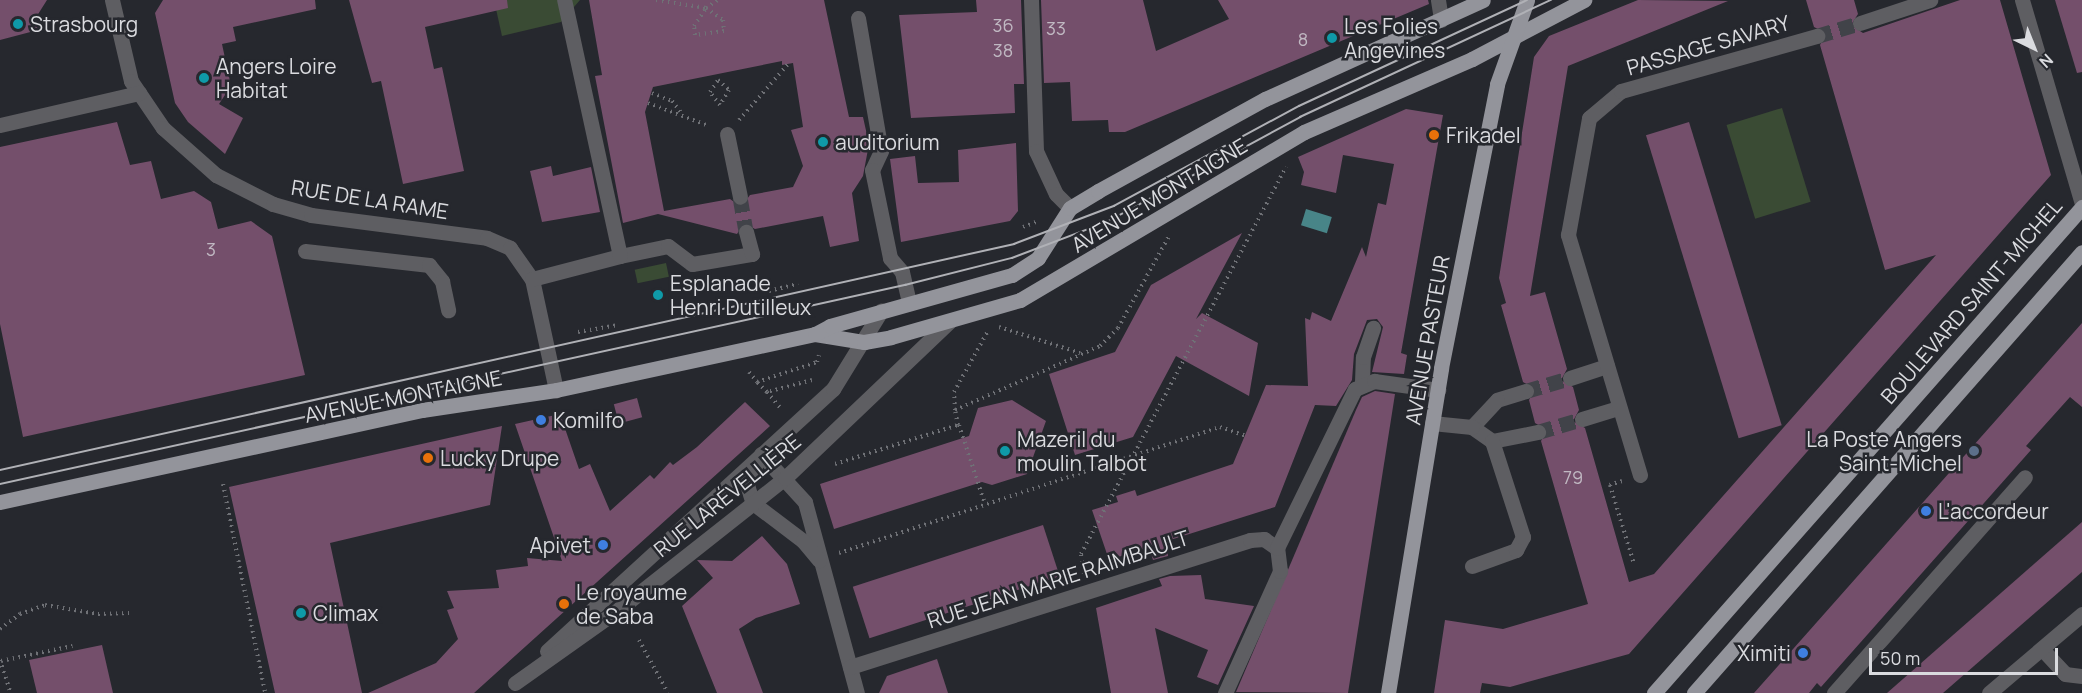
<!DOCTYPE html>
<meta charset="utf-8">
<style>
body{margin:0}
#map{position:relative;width:2082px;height:693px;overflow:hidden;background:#26282e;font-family:Manrope,sans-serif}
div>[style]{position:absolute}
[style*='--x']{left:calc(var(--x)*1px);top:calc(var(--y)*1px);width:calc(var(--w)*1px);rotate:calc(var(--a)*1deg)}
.green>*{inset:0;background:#3a4b34;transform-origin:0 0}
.water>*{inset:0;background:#488588;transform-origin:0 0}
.building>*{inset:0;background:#744f6b;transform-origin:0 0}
.minor-tunnel>*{height:15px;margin-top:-7.5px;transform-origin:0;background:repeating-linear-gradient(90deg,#414349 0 15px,transparent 0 23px)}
.path>*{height:4px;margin-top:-2px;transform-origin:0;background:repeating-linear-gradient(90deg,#6f7176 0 1.5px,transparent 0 6px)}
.minor>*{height:15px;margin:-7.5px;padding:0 7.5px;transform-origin:7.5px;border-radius:7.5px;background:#5e5e62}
.major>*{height:15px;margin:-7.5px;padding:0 7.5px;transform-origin:7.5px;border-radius:7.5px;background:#93949b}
.tram>*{height:1.5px;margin:-0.75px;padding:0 0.75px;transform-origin:0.75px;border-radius:0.75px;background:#b0b1b6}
.dots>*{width:16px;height:16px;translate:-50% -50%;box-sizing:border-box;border:3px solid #26282e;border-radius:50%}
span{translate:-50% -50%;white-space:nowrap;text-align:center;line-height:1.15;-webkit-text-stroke:5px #26282e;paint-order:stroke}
.number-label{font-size:18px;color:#c0b8c2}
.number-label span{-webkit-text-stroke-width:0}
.poi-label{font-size:21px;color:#dadbdf}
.left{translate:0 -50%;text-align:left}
.right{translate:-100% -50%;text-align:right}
.street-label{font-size:21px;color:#dadbdf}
.north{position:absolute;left:2004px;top:18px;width:60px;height:60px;-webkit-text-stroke:4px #26282e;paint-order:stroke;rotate:137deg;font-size:16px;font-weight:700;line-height:24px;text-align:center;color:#dadbdf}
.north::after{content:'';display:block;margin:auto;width:21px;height:27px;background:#dadbdf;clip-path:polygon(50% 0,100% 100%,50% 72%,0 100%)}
.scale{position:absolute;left:1869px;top:648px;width:189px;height:27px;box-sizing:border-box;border:3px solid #dadbdf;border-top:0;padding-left:8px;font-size:18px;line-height:21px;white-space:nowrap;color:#dadbdf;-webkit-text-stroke:4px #26282e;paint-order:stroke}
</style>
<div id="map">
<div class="green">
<div style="clip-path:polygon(494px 0,580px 0,561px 22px,502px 36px)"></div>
<div style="left:1782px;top:108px;width:98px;height:58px;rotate:73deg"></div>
<div style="left:666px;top:263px;width:14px;height:32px;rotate:78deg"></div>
</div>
<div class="water">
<div style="left:1306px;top:209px;width:27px;height:17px;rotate:17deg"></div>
</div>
<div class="building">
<div style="clip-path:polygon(0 0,47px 0,35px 19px,38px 30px,0 40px)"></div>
<div style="clip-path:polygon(163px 0,315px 0,316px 9px,233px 27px,236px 41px,222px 44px,231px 86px,219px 104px,243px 118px,225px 154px,188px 122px,175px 103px,155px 13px)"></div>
<div style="clip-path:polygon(349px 0,507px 0,508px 8px,425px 27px,434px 69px,442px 67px,464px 171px,403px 184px,381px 81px,372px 83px)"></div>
<div style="clip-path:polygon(evenodd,589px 0,824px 0,849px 117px,863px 117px,869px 144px,863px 176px,852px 193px,859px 241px,830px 247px,823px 216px,755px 229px,744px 223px,737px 234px,658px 214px,623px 223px,595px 76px,602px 75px,589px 0,782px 61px,782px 65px,793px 63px,803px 127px,791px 130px,803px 166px,793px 187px,750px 195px,741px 207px,730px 199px,664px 211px,645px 112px,653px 87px,782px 61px)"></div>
<div style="clip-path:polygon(976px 0,1021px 0,1024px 84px,1014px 84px,1015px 113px,911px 118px,899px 15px,977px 12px)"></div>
<div style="clip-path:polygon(1041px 0,1143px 0,1156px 51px,1229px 19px,1218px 0,1428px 0,1429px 4px,1125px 132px,1109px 132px,1108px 120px,1072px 121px,1070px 82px,1044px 83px)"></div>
<div style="clip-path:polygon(1638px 0,1728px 1px,1568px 66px,1530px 296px,1545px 292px,1567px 369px,1561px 380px,1573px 387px,1579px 410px,1573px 421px,1585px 428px,1629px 582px,1654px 574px,1936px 255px,1885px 270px,1820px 45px,1826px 33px,1814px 27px,1806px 0,1854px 0,1858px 14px,1851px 25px,1863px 33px,1960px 0,2000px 0,2051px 175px,1629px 654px,1510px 687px,1482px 683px,1480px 693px,1434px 693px,1445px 620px,1503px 629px,1588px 604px,1541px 441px,1547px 430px,1535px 423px,1529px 400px,1535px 389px,1523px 382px,1501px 305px,1506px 303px,1499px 278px,1534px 57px,1549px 36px)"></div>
<div style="clip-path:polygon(2055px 0,2082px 0,2082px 72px,2077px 73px)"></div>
<div style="clip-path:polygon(1406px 109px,1443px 115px,1401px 353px,1407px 355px,1404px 374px,1372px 372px,1383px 327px,1377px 319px,1367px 320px,1354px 354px,1352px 380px,1336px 406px,1315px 405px,1275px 507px,1167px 541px,1168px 556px,1153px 560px,1149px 547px,1109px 560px,1092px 510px,1118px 502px,1116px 496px,1135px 490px,1137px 496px,1233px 464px,1266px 385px,1308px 386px,1305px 318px,1310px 320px,1312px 312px,1331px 321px,1362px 247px,1366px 257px,1378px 203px,1386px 205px,1394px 164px,1343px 155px,1336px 193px,1301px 185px,1304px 172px,1298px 157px)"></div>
<div style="clip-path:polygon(117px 122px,130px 165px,151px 161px,161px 199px,194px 191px,211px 202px,218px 229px,251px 221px,272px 236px,305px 375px,23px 437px,0 324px,0 147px)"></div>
<div style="left:1689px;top:122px;width:317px;height:45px;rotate:73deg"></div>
<div style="clip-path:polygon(1016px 143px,1018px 211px,1010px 221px,901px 242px,890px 159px,915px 156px,918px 183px,959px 182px,958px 150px)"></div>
<div style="clip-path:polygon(551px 166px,553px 176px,591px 167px,600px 212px,542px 222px,530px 171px)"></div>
<div style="clip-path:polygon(1242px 233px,1196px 319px,1202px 313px,1258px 343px,1249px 396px,1176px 356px,1133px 437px,1075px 455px,1049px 374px,1115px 352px,1151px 285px)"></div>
<div style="clip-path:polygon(2082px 323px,2082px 407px,2070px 397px,2026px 446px,2031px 450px,1821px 687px,1817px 683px,1809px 693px,1754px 693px)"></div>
<div style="clip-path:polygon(1375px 391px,1395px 394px,1348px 693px,1236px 692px,1356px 410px,1362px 397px)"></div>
<div style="left:637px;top:398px;width:20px;height:24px;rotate:75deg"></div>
<div style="clip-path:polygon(1012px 400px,1046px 421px,1027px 474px,992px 485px,982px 482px,834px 529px,820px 484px,969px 436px,978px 408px)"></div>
<div style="clip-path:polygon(745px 402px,770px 426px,474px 693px,368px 693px,436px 663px,458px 639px,447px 610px,454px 608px,447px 591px,499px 588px,496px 570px,528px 566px,527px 558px,562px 561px,515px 424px,560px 414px,579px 469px,590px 464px,610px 511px,650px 475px,654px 479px,670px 462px,673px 465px,697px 447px)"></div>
<div style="clip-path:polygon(502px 426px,490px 505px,330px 543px,362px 693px,275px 693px,229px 487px)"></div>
<div style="clip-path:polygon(2082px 522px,2082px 572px,1943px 693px,1887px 693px)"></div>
<div style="left:1043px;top:525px;width:54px;height:200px;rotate:72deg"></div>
<div style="clip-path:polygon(762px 536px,787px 564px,800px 604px,756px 618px,739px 629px,763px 693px,717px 693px,682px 606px,713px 578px,697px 560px,732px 561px)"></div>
<div style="clip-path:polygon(1201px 575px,1205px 599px,1254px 606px,1218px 685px,1197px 677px,1208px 650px,1155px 628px,1168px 693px,1111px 693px,1096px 608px,1162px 586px,1159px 579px,1170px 576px)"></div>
<div style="clip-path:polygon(102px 645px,113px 693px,37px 693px,29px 660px)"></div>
<div style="clip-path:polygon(937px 659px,948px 693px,879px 693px,887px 676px)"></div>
</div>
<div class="minor-tunnel">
<div style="--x:1817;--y:36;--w:45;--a:-16.8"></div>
<div style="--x:740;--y:197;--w:36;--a:80"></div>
<div style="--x:1526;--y:391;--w:46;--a:-16.5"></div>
<div style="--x:1538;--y:432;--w:46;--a:-16.5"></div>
</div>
<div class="path">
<div style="--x:656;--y:0;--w:51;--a:9.1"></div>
<div style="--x:706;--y:8;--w:14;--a:-34"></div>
<div style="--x:706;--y:8;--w:21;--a:35"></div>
<div style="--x:723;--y:20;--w:11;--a:85"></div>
<div style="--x:724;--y:31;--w:29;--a:172"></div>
<div style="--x:695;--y:35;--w:9;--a:-96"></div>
<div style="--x:694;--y:26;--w:22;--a:-56"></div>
<div style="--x:718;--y:80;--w:15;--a:42"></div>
<div style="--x:729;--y:90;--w:17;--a:121"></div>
<div style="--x:720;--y:105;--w:16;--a:-128"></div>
<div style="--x:710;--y:92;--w:14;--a:-56"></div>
<div style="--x:652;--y:93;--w:22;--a:22"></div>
<div style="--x:672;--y:101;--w:16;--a:52"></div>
<div style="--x:648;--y:103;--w:65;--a:20.7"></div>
<div style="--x:739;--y:120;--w:74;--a:-48.8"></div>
<div style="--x:1023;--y:227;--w:17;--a:-21"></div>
<div style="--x:769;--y:291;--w:30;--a:-14"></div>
<div style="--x:999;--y:327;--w:85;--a:17.8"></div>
<div style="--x:578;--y:332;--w:41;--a:-9.9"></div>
<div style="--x:749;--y:372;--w:13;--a:51"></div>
<div style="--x:812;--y:380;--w:47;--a:165.1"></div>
<div style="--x:767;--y:392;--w:14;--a:-135"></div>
<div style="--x:757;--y:382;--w:63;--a:-18.4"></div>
<div style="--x:817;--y:362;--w:7;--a:-74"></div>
<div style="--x:767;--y:392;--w:23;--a:50"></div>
<div style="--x:955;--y:410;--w:18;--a:-93"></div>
<div style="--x:954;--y:392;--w:70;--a:-60.9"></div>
<div style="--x:959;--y:425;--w:83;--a:71.8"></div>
<div style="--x:835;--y:464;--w:129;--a:-17.6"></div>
<div style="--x:958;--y:425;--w:15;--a:-101"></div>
<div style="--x:955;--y:410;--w:158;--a:-23.8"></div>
<div style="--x:1100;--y:346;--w:25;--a:-45"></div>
<div style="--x:1118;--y:328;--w:107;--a:-61"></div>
<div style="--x:1622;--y:481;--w:13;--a:162"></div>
<div style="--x:1610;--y:485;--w:83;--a:73.1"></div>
<div style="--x:223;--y:484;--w:213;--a:78.6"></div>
<div style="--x:839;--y:553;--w:401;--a:-18.3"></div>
<div style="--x:1220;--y:427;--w:28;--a:19"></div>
<div style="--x:1084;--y:574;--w:20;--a:-99"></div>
<div style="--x:1081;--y:554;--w:438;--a:-62.1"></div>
<div style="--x:0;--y:629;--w:25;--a:-37"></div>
<div style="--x:20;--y:614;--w:27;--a:-20"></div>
<div style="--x:45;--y:605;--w:54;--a:9.6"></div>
<div style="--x:98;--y:614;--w:31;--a:-2"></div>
<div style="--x:639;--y:640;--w:60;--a:61.3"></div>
<div style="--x:0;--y:660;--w:35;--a:72"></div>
<div style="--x:1;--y:661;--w:73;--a:-11.9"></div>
</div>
<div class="minor">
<div style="--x:112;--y:0;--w:83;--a:76.8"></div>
<div style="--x:131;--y:81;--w:57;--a:55.8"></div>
<div style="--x:163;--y:128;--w:71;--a:41.6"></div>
<div style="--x:216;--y:175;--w:64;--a:27"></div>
<div style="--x:273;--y:204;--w:40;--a:16"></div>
<div style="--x:311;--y:215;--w:177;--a:7.4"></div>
<div style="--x:487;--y:238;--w:25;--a:23"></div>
<div style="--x:510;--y:248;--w:38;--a:55"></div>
<div style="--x:532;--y:279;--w:114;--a:77.8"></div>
<div style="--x:1031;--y:0;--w:151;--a:88.1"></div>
<div style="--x:1036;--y:151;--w:47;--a:65.1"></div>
<div style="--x:1056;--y:194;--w:20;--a:45"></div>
<div style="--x:1438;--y:0;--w:20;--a:81"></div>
<div style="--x:2022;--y:0;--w:213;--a:73.6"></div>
<div style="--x:858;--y:18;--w:135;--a:80.2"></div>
<div style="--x:881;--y:151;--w:21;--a:115"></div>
<div style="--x:872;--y:170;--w:90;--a:78.4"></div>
<div style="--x:890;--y:258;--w:18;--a:49"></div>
<div style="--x:902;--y:272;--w:32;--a:77"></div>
<div style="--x:1860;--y:23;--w:74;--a:-18.2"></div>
<div style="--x:0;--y:125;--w:143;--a:-13"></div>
<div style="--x:727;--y:134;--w:64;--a:78.3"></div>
<div style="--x:305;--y:251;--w:125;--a:6.4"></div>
<div style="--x:429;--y:265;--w:21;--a:51"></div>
<div style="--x:442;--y:281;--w:30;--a:78"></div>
<div style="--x:620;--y:256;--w:49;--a:-11.8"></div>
<div style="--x:668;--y:246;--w:30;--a:37"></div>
<div style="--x:692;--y:264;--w:61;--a:-9.5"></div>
<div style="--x:752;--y:254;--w:23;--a:-105"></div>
<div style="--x:532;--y:279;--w:91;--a:-14.6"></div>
<div style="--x:620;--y:256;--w:262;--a:-102.3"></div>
<div style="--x:1570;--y:378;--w:39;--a:-18"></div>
<div style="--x:1362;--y:382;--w:25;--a:-88"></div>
<div style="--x:1363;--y:357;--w:31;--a:-71"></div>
<div style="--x:1526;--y:391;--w:30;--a:163"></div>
<div style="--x:1497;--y:400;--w:37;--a:133"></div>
<div style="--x:1472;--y:427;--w:24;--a:35"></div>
<div style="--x:1492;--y:441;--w:47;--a:-11.1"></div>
<div style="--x:1582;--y:419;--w:39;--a:-17"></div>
<div style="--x:1432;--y:423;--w:40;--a:5.7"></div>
<div style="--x:761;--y:454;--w:65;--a:47.5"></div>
<div style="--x:805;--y:502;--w:198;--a:74.8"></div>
<div style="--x:758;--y:459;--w:28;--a:113"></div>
<div style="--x:747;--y:485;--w:19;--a:72"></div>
<div style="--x:753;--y:503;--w:63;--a:37.2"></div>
<div style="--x:803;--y:541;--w:25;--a:50"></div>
<div style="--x:1640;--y:475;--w:251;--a:-106.7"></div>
<div style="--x:1568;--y:235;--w:119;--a:-79.8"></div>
<div style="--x:1589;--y:118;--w:42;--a:-40.2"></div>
<div style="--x:1621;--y:91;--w:204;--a:-15.7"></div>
<div style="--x:1472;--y:566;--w:47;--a:-20"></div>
<div style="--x:1516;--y:550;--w:15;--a:-62"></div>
<div style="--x:1523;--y:537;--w:101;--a:-107.9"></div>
<div style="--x:2042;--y:649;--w:34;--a:47"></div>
<div style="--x:2065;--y:674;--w:17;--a:7"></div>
<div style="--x:547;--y:651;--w:388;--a:-42.5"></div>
<div style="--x:833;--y:389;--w:92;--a:-58.4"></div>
<div style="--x:850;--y:667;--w:420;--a:-17.6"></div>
<div style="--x:1250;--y:540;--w:14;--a:-4"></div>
<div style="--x:1264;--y:539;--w:16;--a:35"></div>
<div style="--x:515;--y:683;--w:128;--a:-35.4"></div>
<div style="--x:619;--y:609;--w:211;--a:-38.3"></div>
<div style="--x:785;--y:478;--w:228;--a:-43.6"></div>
<div style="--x:1225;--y:693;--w:134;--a:-65.7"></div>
<div style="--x:1280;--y:571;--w:23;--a:-97"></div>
<div style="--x:1277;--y:548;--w:177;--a:-63.9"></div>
<div style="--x:1355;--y:389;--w:21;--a:-23"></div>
<div style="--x:1374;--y:381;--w:65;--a:8"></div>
<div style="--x:1834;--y:693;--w:288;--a:-48.5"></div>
<div style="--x:1989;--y:693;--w:122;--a:-40.3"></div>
</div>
<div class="major">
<div style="--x:815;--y:334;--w:50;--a:9.3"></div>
<div style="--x:864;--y:342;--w:27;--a:-10"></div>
<div style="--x:891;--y:337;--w:134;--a:-16"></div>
<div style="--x:1020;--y:300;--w:330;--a:-30.6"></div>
<div style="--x:1304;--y:132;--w:183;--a:-23.5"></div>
<div style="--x:1472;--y:59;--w:127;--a:-27.8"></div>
<div style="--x:0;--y:502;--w:432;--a:-12.3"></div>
<div style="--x:422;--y:410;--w:135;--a:-8.5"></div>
<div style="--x:556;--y:390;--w:265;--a:-12.2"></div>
<div style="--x:815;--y:334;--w:17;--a:-28"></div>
<div style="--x:830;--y:326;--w:189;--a:-15.7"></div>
<div style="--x:1012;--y:275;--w:31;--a:-33"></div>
<div style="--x:1038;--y:258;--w:59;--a:-57.4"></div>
<div style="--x:1070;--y:208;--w:33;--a:-31"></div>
<div style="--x:1098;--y:191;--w:191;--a:-28.9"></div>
<div style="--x:1265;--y:99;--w:239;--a:-24.4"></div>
<div style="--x:1388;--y:693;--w:329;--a:-80.7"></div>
<div style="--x:1441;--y:368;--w:289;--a:-78.8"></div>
<div style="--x:1497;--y:84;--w:89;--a:-70.3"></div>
<div style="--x:1654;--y:693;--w:648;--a:-48.63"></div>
<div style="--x:1694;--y:693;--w:587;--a:-48.66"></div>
</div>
<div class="tram">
<div style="--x:0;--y:470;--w:1039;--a:-12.56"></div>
<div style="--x:1014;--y:244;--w:107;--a:-20.8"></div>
<div style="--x:1114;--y:206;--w:210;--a:-28.4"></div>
<div style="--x:1299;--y:106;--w:251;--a:-24.9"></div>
<div style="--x:0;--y:484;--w:927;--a:-12.4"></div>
<div style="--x:905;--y:285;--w:110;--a:-14.2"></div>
<div style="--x:1012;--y:258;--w:102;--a:-20.8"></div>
<div style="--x:1107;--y:222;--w:220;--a:-28.5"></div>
<div style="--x:1300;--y:117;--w:277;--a:-25"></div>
</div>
<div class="dots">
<div style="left:18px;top:24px;background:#0f9aa8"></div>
<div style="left:1332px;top:38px;background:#0f9aa8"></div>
<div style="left:204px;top:78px;background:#0f9aa8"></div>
<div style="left:1434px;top:135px;background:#e8710a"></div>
<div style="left:823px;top:142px;background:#0f9aa8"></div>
<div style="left:658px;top:295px;background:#0f9aa8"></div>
<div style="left:541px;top:420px;background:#3f7fe0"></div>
<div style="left:1005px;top:451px;background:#0f9aa8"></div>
<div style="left:1974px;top:451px;background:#5c6f8a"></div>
<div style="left:428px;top:458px;background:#e8710a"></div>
<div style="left:1926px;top:511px;background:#3f7fe0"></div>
<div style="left:603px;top:545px;background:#3f7fe0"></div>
<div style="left:564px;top:604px;background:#e8710a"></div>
<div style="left:301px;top:613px;background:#0f9aa8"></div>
<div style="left:1803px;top:653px;background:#3f7fe0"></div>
</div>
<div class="number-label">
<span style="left:1003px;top:25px">36</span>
<span style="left:1056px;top:28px">33</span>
<span style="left:1303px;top:39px">8</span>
<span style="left:1003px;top:50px">38</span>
<span style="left:211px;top:249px">3</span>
<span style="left:1573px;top:477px">79</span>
</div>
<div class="poi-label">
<span class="left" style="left:30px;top:24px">Strasbourg</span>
<span class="left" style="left:1344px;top:38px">Les Folies<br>Angevines</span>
<span class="left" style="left:216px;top:78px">Angers Loire<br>Habitat</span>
<span class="left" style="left:1446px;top:135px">Frikadel</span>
<span class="left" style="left:835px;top:142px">auditorium</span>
<span class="left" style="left:670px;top:295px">Esplanade<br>Henri Dutilleux</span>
<span class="left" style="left:553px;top:420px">Komilfo</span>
<span class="left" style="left:1017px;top:451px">Mazeril du<br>moulin Talbot</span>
<span class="right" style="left:1962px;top:451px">La Poste Angers<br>Saint-Michel</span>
<span class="left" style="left:440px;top:458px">Lucky Drupe</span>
<span class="left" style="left:1938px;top:511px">L'accordeur</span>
<span class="right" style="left:591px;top:545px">Apivet</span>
<span class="left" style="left:576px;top:604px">Le royaume<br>de Saba</span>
<span class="left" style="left:313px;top:613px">Climax</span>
<span class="right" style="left:1791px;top:653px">Ximiti</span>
</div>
<div class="street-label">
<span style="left:1708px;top:45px;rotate:-16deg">PASSAGE SAVARY</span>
<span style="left:1159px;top:195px;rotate:-31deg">AVENUE MONTAIGNE</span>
<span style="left:370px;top:199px;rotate:9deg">RUE DE LA RAME</span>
<span style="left:1971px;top:301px;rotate:-49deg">BOULEVARD SAINT-MICHEL</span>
<span style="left:1427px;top:340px;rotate:-80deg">AVENUE PASTEUR</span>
<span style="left:403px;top:396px;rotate:-11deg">AVENUE MONTAIGNE</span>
<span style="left:727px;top:495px;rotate:-39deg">RUE LARÉVELLIÈRE</span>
<span style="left:1058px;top:579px;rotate:-18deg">RUE JEAN MARIE RAIMBAULT</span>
</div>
<div class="north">N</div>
<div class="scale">50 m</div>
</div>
